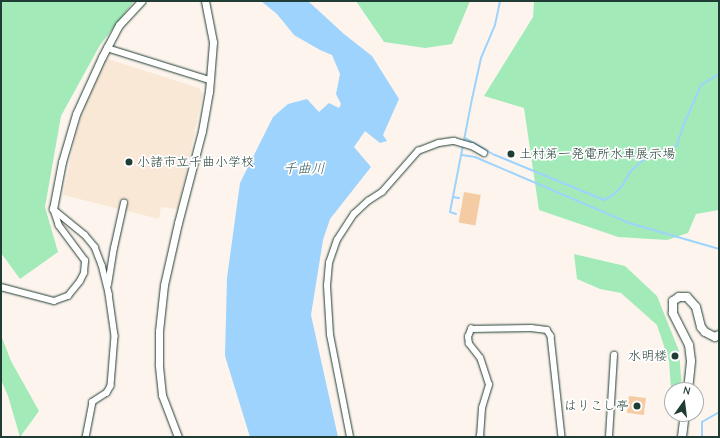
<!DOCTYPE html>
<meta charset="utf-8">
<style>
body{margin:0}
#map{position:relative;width:720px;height:438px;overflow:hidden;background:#fdf5ed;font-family:"Comic Neue","Klee One",sans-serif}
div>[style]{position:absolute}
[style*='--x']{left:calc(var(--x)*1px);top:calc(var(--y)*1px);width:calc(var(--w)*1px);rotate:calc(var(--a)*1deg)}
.built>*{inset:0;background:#fae8d7}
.green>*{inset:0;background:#a2eab8}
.water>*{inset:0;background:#9dd3fc}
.stream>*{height:2px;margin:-1px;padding:0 1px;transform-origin:1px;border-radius:1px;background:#9dd3fc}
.building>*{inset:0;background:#f4cba3;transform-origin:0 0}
.roads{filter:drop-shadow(0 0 1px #1f3d34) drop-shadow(0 0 1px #1f3d34)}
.minor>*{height:5.5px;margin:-2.75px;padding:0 2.75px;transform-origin:2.75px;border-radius:2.75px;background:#fff}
.tertiary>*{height:7px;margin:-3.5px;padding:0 3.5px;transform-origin:3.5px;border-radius:3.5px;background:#fff}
.secondary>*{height:8px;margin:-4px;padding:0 4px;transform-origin:4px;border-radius:4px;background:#fff}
.dots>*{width:11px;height:11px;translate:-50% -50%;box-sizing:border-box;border:2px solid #fff;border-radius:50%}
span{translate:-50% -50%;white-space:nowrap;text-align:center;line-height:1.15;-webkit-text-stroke:3.5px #fff;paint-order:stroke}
.poi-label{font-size:13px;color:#1f3d34}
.left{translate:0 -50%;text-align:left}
.right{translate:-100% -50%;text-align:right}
.water-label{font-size:14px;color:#3e6266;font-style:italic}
.frame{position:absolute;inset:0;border:2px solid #1f3d34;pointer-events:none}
.north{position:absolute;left:664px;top:382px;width:40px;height:40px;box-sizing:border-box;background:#fff;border:1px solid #a5b1ae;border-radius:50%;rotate:14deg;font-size:11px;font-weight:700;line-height:16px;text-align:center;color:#1f3d34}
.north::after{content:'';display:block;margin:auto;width:14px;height:18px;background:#1f3d34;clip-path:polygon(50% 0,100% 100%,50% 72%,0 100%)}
</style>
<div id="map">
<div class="built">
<div style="clip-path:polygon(102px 57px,199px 88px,203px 94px,178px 209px,161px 207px,159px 219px,63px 195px,77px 129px)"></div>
</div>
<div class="green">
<div style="clip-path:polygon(1px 1px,134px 1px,100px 45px,61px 116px,45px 207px,58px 252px,20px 279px,1px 253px)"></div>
<div style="clip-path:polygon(356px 1px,470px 1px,452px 44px,425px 48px,384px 42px)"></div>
<div style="clip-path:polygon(534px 1px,719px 1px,719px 210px,696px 214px,688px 233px,667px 240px,618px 237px,539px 210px,524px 108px,484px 96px,533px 17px)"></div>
<div style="clip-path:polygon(574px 254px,625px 266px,657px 296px,679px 351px,682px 389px,672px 390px,672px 402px,669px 361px,657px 325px,621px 293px,600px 289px,577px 279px)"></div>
<div style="clip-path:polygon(1px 335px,11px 361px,39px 411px,20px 437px,8px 396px,2px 382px,1px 382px)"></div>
</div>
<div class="water">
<div style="clip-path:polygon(261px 1px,308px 1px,344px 34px,372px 56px,399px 99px,383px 135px,387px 141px,380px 143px,365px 131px,354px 147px,371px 167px,330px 219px,323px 240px,311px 315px,338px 437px,250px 437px,225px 356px,227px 278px,240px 183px,273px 117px,288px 104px,307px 99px,319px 112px,329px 103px,339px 108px,341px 104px,336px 94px,340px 74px,332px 55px,320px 50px,294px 35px,277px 14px)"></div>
</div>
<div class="stream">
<div style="--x:465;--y:138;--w:34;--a:30"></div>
<div style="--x:495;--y:155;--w:118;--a:22.4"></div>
<div style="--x:604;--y:200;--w:9;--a:-27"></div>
<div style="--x:612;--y:196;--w:14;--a:-45"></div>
<div style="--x:622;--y:186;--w:16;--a:-60"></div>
<div style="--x:630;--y:172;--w:18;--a:-43"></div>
<div style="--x:643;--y:160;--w:18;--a:-16"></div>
<div style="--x:660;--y:155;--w:20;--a:-30"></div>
<div style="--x:677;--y:145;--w:22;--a:-72"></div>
<div style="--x:684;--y:124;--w:43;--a:-66.4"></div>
<div style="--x:701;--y:85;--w:21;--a:-31"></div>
<div style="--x:462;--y:155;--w:13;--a:9"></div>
<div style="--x:475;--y:157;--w:168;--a:23.2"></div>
<div style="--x:629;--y:223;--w:94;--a:16.1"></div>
<div style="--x:453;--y:197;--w:6;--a:9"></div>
<div style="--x:456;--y:214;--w:6;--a:-162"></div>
<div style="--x:450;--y:212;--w:115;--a:-79"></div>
<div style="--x:472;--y:99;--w:42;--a:-77.6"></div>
<div style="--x:481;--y:58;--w:36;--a:-67"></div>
<div style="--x:495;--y:25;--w:25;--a:-78"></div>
<div style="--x:702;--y:437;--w:15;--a:-90"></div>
<div style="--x:702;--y:422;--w:20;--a:-30"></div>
</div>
<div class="building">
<div style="left:464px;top:192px;width:17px;height:31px;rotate:10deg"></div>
<div style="left:629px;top:396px;width:17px;height:17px;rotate:7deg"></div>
</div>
<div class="roads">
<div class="minor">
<div style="--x:107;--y:48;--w:108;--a:17.3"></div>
<div style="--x:53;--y:209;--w:41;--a:39.1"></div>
<div style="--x:85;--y:235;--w:16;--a:50"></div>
<div style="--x:95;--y:247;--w:19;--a:69"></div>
<div style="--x:102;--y:265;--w:30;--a:76"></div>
<div style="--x:109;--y:294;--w:42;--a:81.9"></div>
<div style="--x:115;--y:336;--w:50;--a:94.6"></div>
<div style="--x:111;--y:386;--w:8;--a:120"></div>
<div style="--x:107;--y:393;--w:17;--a:147"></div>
<div style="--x:93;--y:402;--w:36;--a:101"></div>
<div style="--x:108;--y:285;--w:37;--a:-81"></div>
<div style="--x:114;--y:248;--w:46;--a:-77.5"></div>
<div style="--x:1;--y:287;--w:55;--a:14.8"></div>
<div style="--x:54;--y:301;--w:15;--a:-20"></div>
<div style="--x:68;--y:296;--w:19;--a:-51"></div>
<div style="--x:80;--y:281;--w:9;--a:-63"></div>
<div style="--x:84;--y:273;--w:12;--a:-85"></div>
<div style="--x:85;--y:261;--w:44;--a:-126.6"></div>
<div style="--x:59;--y:226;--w:18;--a:-109"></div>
<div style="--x:350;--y:437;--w:104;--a:-101.1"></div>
<div style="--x:330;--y:335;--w:49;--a:-93.5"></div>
<div style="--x:327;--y:286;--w:23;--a:-85"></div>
<div style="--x:329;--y:263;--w:24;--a:-71"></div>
<div style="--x:337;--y:240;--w:31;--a:-57"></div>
<div style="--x:354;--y:214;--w:19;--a:-43"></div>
<div style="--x:368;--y:201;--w:17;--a:-33"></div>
<div style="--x:382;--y:192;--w:55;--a:-48.7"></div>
<div style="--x:418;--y:151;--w:22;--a:-21"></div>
<div style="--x:439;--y:143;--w:15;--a:-8"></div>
<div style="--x:454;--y:141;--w:19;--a:16"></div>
<div style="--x:472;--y:146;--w:14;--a:30"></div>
<div style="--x:481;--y:437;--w:1;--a:180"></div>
<div style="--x:480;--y:437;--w:29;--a:-86"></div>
<div style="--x:482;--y:408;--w:24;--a:-73"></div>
<div style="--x:489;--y:385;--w:28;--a:-108"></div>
<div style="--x:480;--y:358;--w:18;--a:-128"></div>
<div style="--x:469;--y:344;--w:7;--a:-98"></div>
<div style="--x:468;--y:337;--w:9;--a:-69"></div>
<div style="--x:471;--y:329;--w:60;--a:-1"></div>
<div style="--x:531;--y:328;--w:16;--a:7"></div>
<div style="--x:547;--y:330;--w:7;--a:56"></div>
<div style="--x:551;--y:336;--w:102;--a:83.8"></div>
<div style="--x:609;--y:437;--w:82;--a:-86.5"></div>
</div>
<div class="tertiary">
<div style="--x:53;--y:209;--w:48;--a:-79.2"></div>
<div style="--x:62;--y:162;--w:50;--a:-73.7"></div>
<div style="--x:76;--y:114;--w:63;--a:-65.5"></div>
<div style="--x:102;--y:57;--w:36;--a:-62"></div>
<div style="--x:119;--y:25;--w:33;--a:-47"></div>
<div style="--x:178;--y:437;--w:45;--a:-110.9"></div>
<div style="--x:162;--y:395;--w:31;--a:-96"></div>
<div style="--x:159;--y:364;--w:33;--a:-90"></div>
<div style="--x:159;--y:331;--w:46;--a:-83.8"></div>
<div style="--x:164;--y:285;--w:64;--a:-77.3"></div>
<div style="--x:178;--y:223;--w:95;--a:-75.4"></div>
<div style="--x:202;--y:131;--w:40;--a:-80"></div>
<div style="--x:209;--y:92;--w:50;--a:-85.4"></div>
<div style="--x:213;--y:42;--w:42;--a:-101"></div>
</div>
<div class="secondary">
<div style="--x:688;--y:390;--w:29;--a:-84"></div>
<div style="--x:691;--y:361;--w:16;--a:-97"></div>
<div style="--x:689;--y:345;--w:36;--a:-117"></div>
<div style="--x:673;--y:313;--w:12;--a:-90"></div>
<div style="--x:673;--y:301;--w:7;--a:-34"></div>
<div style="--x:679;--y:297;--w:8;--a:0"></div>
<div style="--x:687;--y:297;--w:13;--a:48"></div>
<div style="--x:696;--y:307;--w:21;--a:76"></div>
<div style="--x:701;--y:327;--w:6;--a:51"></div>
<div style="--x:705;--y:332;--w:11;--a:27"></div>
<div style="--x:715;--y:337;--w:4;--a:-27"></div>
<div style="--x:682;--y:437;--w:23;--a:-83"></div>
</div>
</div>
<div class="dots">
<div style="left:511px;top:154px;background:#1f3d34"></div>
<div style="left:129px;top:162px;background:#1f3d34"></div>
<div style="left:675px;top:356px;background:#1f3d34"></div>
<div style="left:637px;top:406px;background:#1f3d34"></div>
</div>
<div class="poi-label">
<span class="left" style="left:519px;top:154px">土村第一発電所水車展示場</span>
<span class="left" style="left:137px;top:162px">小諸市立千曲小学校</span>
<span class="right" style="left:667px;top:356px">水明楼</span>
<span class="right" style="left:629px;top:406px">はりこし亭</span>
</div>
<div class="water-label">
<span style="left:304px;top:169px">千曲川</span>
</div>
<div class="frame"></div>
<div class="north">N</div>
</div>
